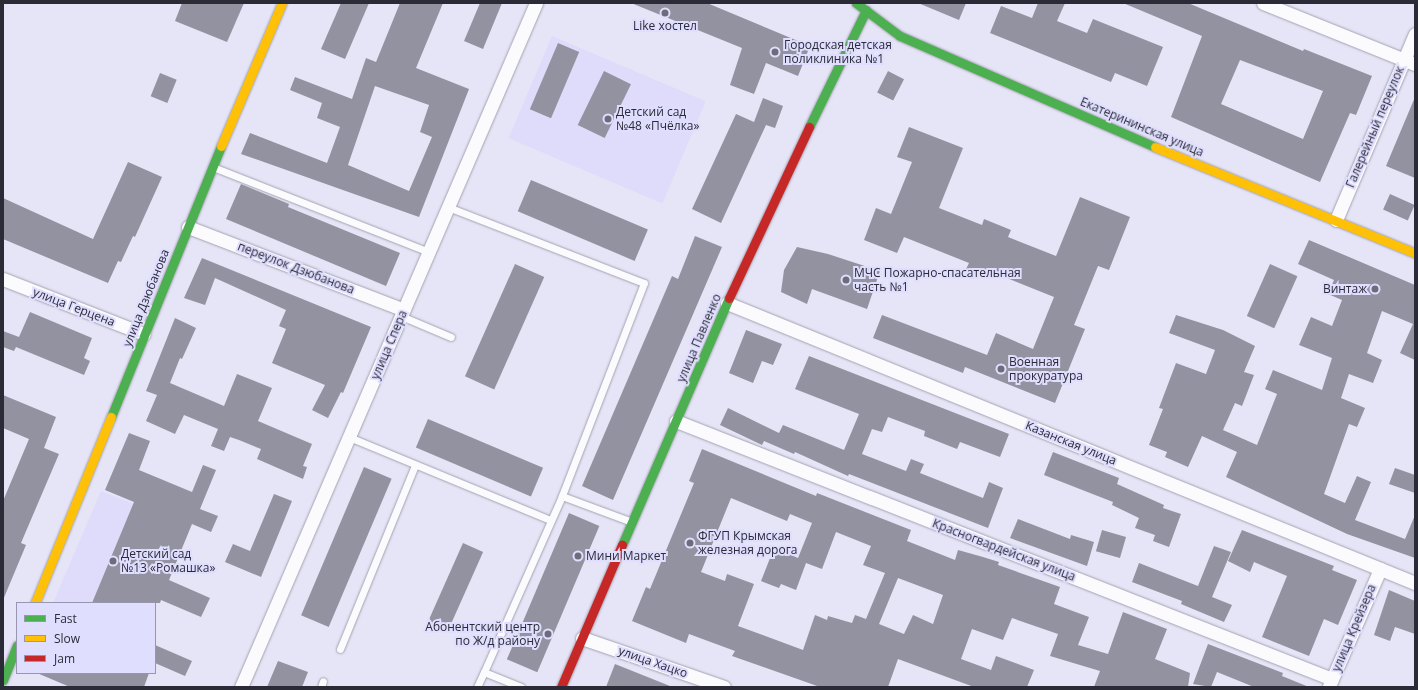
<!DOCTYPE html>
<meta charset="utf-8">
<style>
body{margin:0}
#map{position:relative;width:1418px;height:690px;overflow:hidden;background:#e6e5f7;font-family:"Open Sans",sans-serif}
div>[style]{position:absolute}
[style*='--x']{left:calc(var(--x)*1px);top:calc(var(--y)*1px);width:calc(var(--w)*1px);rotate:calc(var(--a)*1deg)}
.built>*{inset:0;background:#dedcfa;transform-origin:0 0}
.building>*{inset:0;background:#9392a0;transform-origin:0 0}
.roads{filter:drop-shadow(0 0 1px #a3a2b0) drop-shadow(0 0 1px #a3a2b0)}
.lane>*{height:7px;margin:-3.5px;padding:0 3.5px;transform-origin:3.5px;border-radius:3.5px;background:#fbfbfe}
.street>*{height:13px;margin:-6.5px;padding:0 6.5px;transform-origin:6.5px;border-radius:6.5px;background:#fbfbfe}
.fast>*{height:9px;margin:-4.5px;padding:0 4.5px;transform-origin:4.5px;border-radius:4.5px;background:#4caf50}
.slow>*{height:9px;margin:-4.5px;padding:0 4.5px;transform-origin:4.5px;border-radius:4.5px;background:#ffc107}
.jam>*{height:9px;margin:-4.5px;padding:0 4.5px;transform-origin:4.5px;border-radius:4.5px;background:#c62828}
.dots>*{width:11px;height:11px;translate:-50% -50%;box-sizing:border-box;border:2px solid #dfdefe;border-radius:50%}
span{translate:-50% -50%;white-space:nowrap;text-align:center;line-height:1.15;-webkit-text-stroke:4px #dfdefe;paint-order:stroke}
.poi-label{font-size:12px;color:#2b2b37}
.left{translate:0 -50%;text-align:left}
.right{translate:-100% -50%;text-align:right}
.street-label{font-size:12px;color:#2b2b37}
.frame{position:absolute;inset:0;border:4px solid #2b2b37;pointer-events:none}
.legend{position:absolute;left:16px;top:602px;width:140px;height:72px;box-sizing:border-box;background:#dfdefe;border:1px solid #9796ae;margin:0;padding:5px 7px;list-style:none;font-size:12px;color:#2b2b37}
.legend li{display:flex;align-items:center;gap:8px;height:20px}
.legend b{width:20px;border:1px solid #9796ae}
</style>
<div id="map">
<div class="built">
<div style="left:552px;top:36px;width:167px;height:111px;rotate:23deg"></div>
<div style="clip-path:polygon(101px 491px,172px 519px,138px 603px,53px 603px)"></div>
</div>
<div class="building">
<div style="clip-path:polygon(182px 3px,244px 3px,227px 42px,175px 21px)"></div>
<div style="clip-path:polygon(341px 3px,369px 3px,345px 59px,321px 49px)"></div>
<div style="clip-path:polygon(evenodd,400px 3px,443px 3px,416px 68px,469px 89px,419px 217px,241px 154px,250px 133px,327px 163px,340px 127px,317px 118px,322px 103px,290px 90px,295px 77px,352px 99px,366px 58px,376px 62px,400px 3px,375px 86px,429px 105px,420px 132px,432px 137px,409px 191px,348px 165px,375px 86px)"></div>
<div style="clip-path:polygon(480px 3px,502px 3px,483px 49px,464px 41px)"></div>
<div style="clip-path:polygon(631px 3px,707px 3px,810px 46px,798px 76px,766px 63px,754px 94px,730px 85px,742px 48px)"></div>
<div style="clip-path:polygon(918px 3px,966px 3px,959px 20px)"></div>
<div style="clip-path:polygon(1038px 3px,1065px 3px,1057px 21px,1087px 33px,1093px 19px,1163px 47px,1147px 86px,1115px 73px,1111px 82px,990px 33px,1001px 6px,1032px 18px)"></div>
<div style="clip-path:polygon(evenodd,1123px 3px,1188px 3px,1303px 51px,1304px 49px,1372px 76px,1356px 115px,1350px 113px,1320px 182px,1171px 117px,1202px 36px,1123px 3px,1240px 60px,1323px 91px,1303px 139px,1221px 104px,1240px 60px)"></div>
<div style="left:558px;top:43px;width:23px;height:72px;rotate:23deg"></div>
<div style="left:604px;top:71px;width:30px;height:60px;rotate:26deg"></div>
<div style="left:888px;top:71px;width:18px;height:24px;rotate:27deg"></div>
<div style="left:160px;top:73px;width:18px;height:25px;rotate:22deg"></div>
<div style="clip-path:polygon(1415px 97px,1415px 178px,1386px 166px)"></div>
<div style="clip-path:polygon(763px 98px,783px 106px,775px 128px,766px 125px,721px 223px,692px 209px,736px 114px,754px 122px)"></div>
<div style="clip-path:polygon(909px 127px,963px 148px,939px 208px,982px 225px,984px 219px,1011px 230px,1008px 237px,1056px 256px,1080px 197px,1130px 217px,1109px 270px,1098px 266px,1074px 325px,1085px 329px,1055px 403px,965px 367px,963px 373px,873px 338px,882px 315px,987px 355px,996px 333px,1033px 349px,1054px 297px,992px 272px,989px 278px,966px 269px,969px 263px,904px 237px,897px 253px,864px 240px,876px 208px,891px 214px,912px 162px,897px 157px)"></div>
<div style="clip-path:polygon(128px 162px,162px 177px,135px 237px,133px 236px,121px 262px,118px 261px,108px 283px,3px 239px,3px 198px,93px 239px)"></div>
<div style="left:531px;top:180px;width:127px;height:34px;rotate:23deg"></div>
<div style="clip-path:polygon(241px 184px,289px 204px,288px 207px,400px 253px,386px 286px,226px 219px)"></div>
<div style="left:1390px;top:194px;width:27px;height:17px;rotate:24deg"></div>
<div style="clip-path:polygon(695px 236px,722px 247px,613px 500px,582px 486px,672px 276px,678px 279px)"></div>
<div style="clip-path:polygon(1309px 240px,1415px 285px,1415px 360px,1400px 353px,1413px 324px,1382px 311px,1367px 353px,1382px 360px,1373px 383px,1349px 374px,1341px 398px,1365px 408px,1357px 427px,1349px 424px,1324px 494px,1345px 503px,1357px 476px,1371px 482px,1355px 520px,1405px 539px,1415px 515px,1415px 558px,1347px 534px,1226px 477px,1237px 452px,1202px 436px,1188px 467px,1165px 457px,1167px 452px,1149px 445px,1163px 409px,1159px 408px,1176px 363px,1206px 374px,1215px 350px,1169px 333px,1176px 315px,1223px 330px,1255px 346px,1244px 372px,1254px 375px,1242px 406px,1235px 403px,1223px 430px,1257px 445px,1277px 394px,1265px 389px,1273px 370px,1322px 390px,1332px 358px,1299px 345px,1311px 317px,1332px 326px,1342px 300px,1328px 294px,1334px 280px,1298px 264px)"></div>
<div style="clip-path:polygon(797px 247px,828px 254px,880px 271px,867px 309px,812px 289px,807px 304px,781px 292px,784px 270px)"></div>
<div style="clip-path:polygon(202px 258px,371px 327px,343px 393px,341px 392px,328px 418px,312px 410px,325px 385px,272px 363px,286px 329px,279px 326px,286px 310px,215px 278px,205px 305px,184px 298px)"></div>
<div style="left:515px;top:264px;width:32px;height:123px;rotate:24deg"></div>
<div style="left:1270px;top:264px;width:30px;height:57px;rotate:24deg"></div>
<div style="clip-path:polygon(30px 312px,92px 338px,84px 358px,90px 361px,84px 375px,16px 347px,14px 351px,3px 347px,3px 331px,19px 337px)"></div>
<div style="clip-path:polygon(175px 318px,196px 328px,182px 359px,180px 358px,170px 383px,224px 406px,237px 374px,272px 388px,258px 421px,312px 444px,303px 466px,307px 467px,303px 479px,257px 459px,261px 449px,239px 440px,230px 437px,224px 451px,211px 446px,218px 429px,184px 415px,175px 434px,146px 421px,157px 395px,146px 391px)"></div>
<div style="clip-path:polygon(746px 330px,782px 344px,773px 365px,762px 361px,753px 383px,729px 373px)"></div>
<div style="clip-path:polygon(809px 356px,1009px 434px,1000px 457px,960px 442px,957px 449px,924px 436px,925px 431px,888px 417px,882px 432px,872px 429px,862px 454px,906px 471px,911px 459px,924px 464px,920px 473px,983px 498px,989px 482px,1003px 488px,988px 528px,849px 474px,848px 476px,795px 452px,794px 454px,764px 441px,762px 445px,720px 425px,728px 408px,779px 433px,783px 425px,844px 450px,859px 414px,795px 389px)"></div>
<div style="clip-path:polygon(3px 395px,56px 417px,44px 448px,59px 454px,21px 543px,26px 545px,3px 600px,3px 501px,29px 439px,3px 428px)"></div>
<div style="left:428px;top:419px;width:125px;height:31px;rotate:23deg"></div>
<div style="clip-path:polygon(129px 433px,150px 441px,139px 470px,192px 492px,203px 465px,216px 470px,200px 509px,218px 516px,211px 532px,192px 524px,169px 580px,210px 598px,201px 617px,161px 600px,160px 603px,92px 603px,134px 502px,105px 490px)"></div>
<div style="clip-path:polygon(evenodd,702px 449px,816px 496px,817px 493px,911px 530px,907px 541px,955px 560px,958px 550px,983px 557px,999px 562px,998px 565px,1060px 587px,1054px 604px,1089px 617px,1078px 645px,1108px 654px,1123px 612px,1167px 629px,1155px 659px,1190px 673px,1188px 687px,1094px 687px,1100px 671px,1050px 656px,1058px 634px,1012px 618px,1003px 640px,972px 629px,961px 659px,991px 670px,996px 656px,1034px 670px,1027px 687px,974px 687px,898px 659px,888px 687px,820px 687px,732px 656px,735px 651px,689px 634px,686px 643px,632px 621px,646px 587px,650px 589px,694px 483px,689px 481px,702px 449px,731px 498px,787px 521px,790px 514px,812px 523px,798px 558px,774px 548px,761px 581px,779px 588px,781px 584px,796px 590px,806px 563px,822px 569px,836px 532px,871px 546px,863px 565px,885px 573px,866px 619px,855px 615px,852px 623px,828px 616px,827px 620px,815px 615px,803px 650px,738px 626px,754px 584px,727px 574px,725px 581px,701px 572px,731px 498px,702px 449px,898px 578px,943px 595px,933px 624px,913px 615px,904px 634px,879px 624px,898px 578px)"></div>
<div style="clip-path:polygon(1053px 452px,1119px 478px,1117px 484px,1164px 505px,1163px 508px,1181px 514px,1169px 547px,1153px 541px,1155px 535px,1135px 528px,1139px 518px,1112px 505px,1113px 502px,1044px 475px)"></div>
<div style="left:364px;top:467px;width:30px;height:161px;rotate:23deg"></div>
<div style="clip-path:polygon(1395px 468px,1415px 475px,1415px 493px,1389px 484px)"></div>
<div style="clip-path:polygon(274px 494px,292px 501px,261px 577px,225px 562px,233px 544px,250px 551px)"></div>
<div style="left:569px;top:513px;width:33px;height:159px;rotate:23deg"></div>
<div style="clip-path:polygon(1018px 519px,1070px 539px,1071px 535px,1094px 542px,1087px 566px,1010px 538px)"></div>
<div style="left:1102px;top:530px;width:25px;height:22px;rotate:16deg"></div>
<div style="clip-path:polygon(1242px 530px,1334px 566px,1332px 570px,1357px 580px,1338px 625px,1324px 619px,1309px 656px,1262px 637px,1287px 576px,1254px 562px,1250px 572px,1228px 561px)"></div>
<div style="left:463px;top:543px;width:22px;height:85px;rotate:24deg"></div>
<div style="clip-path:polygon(1214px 546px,1231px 552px,1212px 597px,1232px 605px,1224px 622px,1181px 604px,1182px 601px,1132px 582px,1139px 563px,1198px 586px)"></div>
<div style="clip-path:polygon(1389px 590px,1415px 601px,1415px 634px,1395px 627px,1390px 641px,1374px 635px)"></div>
<div style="clip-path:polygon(1208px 644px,1283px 673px,1282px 676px,1309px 687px,1254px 687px,1217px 672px,1211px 687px,1193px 684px)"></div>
<div style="clip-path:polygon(155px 645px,192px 661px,185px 676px,155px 663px)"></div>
<div style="clip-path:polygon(278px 661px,308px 672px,302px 687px,267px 687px)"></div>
<div style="clip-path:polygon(615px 664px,670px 686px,670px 687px,606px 687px)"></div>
<div style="clip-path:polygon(37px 673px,149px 673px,144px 687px,70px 687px)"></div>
</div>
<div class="roads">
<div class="lane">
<div style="--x:213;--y:167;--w:232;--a:21.5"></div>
<div style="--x:448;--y:207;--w:210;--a:21.2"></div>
<div style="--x:644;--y:283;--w:228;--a:111.1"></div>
<div style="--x:562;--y:496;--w:193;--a:113.9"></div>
<div style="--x:484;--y:672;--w:40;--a:22"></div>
<div style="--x:401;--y:316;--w:54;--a:22.8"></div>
<div style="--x:349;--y:437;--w:217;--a:22.4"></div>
<div style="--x:562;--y:496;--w:75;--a:20.4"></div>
<div style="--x:340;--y:649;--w:199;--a:-67.8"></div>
<div style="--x:321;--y:687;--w:6;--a:-72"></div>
<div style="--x:477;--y:687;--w:17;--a:-65"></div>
</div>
<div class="street">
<div style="--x:1263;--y:3;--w:164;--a:21.9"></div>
<div style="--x:1336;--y:220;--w:202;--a:-67"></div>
<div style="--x:188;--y:227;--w:231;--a:21"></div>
<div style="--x:3;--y:279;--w:151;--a:21.3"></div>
<div style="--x:727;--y:303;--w:743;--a:22.15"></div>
<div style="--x:676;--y:421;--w:705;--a:21.47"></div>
<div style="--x:582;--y:638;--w:150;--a:19"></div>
<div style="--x:1329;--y:686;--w:128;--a:-66.4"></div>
<div style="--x:241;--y:687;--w:745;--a:-66.67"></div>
</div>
<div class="fast">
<div style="--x:856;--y:3;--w:55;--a:36.9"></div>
<div style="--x:900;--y:36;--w:278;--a:23.5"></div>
<div style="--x:809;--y:127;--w:130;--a:-64"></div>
<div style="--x:111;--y:417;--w:292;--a:-67.9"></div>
<div style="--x:622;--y:545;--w:269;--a:-66.6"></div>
<div style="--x:3;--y:680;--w:37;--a:-68"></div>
</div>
<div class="slow">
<div style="--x:221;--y:146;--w:155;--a:-66.9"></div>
<div style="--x:1155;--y:147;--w:281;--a:22.2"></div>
<div style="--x:35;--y:603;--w:201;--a:-67.8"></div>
</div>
<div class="jam">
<div style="--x:729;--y:298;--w:189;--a:-64.9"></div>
<div style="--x:561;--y:687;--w:155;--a:-66.8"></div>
</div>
</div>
<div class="dots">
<div style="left:665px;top:13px;background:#6c6c7a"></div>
<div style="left:775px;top:52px;background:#6c6c7a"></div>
<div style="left:608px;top:119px;background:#6c6c7a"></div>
<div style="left:846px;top:280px;background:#6c6c7a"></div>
<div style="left:1375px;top:289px;background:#6c6c7a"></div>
<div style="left:1001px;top:369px;background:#6c6c7a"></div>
<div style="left:690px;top:543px;background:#6c6c7a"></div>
<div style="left:578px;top:556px;background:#6c6c7a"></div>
<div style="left:113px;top:561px;background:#6c6c7a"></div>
<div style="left:548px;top:634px;background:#6c6c7a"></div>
</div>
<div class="poi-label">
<span style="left:665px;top:26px">Like хостел</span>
<span class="left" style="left:784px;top:52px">Городская детская<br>поликлиника №1</span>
<span class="left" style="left:616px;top:119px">Детский сад<br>№48 «Пчёлка»</span>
<span class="left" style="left:854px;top:280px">МЧС Пожарно-спасательная<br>часть №1</span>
<span class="right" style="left:1367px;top:289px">Винтаж</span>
<span class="left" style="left:1009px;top:369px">Военная<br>прокуратура</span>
<span class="left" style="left:698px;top:543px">ФГУП Крымская<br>железная дорога</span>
<span class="left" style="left:121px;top:561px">Детский сад<br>№13 «Ромашка»</span>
<span class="left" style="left:586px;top:556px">Мини Маркет</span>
<span class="right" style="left:540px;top:634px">Абонентский центр<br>по Ж/д району</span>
</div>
<div class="street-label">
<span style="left:1142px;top:127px;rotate:23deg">Екатерининская улица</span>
<span style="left:1375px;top:127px;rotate:-67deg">Галерейный переулок</span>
<span style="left:296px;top:268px;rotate:21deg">переулок Дзюбанова</span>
<span style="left:146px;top:298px;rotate:-68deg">улица Дзюбанова</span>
<span style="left:74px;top:307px;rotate:21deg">улица Герцена</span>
<span style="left:699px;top:338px;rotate:-67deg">улица Павленко</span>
<span style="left:389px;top:345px;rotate:-67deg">улица Спера</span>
<span style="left:1071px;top:443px;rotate:22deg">Казанская улица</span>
<span style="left:1004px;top:550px;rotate:21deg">Красногвардейская улица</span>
<span style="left:1354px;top:628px;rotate:-67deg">улица Крейзера</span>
<span style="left:653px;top:662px;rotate:19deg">улица Хацко</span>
</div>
<div class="frame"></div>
<ul class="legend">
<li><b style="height:5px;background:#4caf50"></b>Fast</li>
<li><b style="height:5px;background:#ffc107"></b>Slow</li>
<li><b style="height:5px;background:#c62828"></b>Jam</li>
</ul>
</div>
